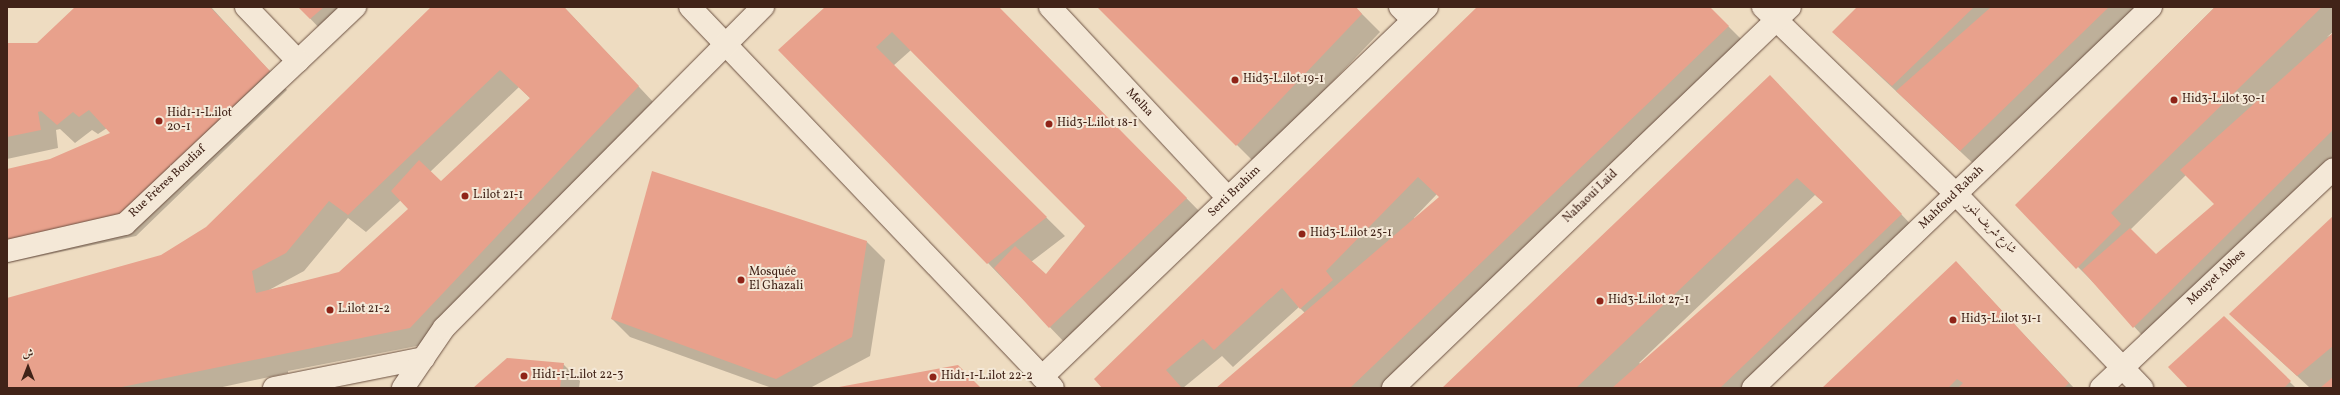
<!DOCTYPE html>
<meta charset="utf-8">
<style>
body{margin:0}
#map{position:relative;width:2340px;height:395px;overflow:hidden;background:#eedcc1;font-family:Vollkorn,Amiri,serif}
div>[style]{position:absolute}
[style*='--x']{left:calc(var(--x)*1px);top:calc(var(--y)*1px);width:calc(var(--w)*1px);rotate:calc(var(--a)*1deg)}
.shadow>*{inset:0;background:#0003}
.building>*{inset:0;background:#e8a18c}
.roads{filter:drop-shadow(0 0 1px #6c5142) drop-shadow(0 0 1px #6c5142)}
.minor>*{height:22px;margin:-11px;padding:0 11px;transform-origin:11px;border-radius:11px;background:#f4e8d7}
.tertiary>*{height:22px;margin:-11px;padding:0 11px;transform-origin:11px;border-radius:11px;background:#f4e8d7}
.dots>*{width:11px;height:11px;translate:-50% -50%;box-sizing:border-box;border:2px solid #f4e8d7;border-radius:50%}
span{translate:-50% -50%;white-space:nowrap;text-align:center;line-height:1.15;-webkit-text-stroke:4px #f4e8d7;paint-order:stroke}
.poi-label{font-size:12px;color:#412318}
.left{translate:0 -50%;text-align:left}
.street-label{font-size:12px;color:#412318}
.frame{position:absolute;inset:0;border:8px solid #412318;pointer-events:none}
.north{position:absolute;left:8px;top:347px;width:40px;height:40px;-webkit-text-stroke:3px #f4e8d7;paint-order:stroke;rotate:0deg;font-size:11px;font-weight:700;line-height:16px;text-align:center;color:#412318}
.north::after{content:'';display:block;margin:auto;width:14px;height:18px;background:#412318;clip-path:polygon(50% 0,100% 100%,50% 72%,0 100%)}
</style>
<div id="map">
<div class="shadow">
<div style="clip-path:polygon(77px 7px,211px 7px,287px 90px,136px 236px,7px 263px,7px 170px,50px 160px,112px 134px,107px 128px,98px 134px,92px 130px,75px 143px,60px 129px,56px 130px,58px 148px,7px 159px,7px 44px,38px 44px)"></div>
<div style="clip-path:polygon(299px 7px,362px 7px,328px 37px)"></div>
<div style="clip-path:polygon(evenodd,432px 7px,564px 7px,656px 105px,427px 344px,288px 371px,288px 373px,218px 388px,7px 388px,7px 299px,162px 256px,206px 228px,432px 7px,519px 87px,531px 99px,441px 182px,430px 172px,519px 87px,432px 7px,401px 200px,410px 209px,339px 273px,269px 290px,304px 271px,348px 218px,366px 232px,401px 200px)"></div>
<div style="clip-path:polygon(evenodd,826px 7px,998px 7px,1204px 216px,1068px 346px,988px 263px,826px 7px,911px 50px,1087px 226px,1046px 275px,1031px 262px,1065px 236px,893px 66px,911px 50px)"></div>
<div style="clip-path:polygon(1099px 7px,1355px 7px,1380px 32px,1255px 163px)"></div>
<div style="clip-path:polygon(evenodd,1478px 7px,1709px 7px,1747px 45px,1387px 388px,1217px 388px,1305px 313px,1299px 307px,1233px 367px,1222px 356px,1183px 388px,1103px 388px,1478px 7px,1437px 194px,1440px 197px,1415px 219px,1414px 218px,1437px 194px)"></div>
<div style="clip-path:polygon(1859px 7px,2146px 7px,1979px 169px,1833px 32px)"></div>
<div style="clip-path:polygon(evenodd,2215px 7px,2333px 7px,2333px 32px,2327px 37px,2333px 34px,2333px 166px,2151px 345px,2096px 285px,2016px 205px,2215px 7px,2186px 175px,2215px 204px,2156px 255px,2130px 230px,2186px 175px)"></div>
<div style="clip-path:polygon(evenodd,1770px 76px,1919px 233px,1757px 388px,1443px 388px,1770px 76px,1815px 195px,1824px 203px,1641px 364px,1639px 363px,1815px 195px)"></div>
<div style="clip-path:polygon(2333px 218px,2333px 388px,2310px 388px,2230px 314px)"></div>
<div style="clip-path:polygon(867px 242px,885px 260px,870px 356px,810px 388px,772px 388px,630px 337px,612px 319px)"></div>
<div style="clip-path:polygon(1974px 281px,2074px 388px,1823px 388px)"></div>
<div style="clip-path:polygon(2224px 317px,2296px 388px,2189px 388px)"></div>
<div style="clip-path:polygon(563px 364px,580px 381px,579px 388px,475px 388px)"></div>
</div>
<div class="building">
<div style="clip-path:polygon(75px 7px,210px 7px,270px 71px,117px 218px,7px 242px,7px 169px,50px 159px,110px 133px,89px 110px,79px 117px,73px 112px,57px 125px,41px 111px,38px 112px,41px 130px,7px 137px,7px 43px,37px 43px)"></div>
<div style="clip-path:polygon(298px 7px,324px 7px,310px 19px)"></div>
<div style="clip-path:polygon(evenodd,431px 7px,564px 7px,639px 86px,410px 328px,117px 388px,7px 388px,7px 298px,161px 255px,206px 227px,431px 7px,500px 70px,530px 98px,441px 181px,419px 160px,391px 191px,408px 209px,339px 272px,256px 293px,252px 271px,286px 253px,329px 201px,348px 215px,500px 70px)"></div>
<div style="clip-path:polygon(825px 7px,999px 7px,1187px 198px,1049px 328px,994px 268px,1015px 246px,1046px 274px,1085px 226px,892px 32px,876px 47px,1047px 217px,987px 264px,778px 50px)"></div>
<div style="clip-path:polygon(1097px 7px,1356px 7px,1362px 14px,1236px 146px)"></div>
<div style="clip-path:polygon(1477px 7px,1710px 7px,1729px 26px,1350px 388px,1216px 388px,1439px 197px,1418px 177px,1326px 271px,1333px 280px,1300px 309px,1282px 288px,1214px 350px,1203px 339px,1166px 370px,1182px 388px,1102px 388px,1094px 379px)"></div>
<div style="clip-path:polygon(1857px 7px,1974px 7px,1892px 86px,1832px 32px)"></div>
<div style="clip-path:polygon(1991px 7px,2109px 7px,1960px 151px,1896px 91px)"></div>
<div style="clip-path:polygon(2215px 7px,2322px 7px,2111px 213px,2121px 224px,2076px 269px,2015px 205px)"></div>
<div style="clip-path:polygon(2333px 33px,2333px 130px,2133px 328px,2082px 270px,2130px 228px,2156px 254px,2214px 204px,2180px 170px)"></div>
<div style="clip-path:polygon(1770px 75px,1902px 214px,1720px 388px,1612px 388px,1823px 202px,1797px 178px,1576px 388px,1442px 388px)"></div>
<div style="clip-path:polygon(652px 171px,867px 241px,852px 337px,776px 379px,611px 319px)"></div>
<div style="clip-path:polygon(2333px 216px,2333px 346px,2297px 376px,2229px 314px)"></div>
<div style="clip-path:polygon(1956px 261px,2069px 383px,2064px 388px,1958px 388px,1963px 383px,1957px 379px,1948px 388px,1822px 388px)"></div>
<div style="clip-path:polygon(2224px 316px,2291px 381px,2284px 388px,2188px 388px,2168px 367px)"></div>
<div style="clip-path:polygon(507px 358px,564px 363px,560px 388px,473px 388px)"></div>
<div style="clip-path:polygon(958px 365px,981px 388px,839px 388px,839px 387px)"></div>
<div style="clip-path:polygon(2333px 377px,2333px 388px,2320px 388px)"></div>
</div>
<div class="roads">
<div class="minor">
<div style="--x:1050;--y:7;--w:261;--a:47"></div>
<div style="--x:1400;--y:7;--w:18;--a:45"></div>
<div style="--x:1763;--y:7;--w:269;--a:44.1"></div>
<div style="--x:1956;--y:194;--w:269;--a:46.2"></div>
<div style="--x:298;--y:61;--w:79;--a:-43.5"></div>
<div style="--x:7;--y:251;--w:121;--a:-12.9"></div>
<div style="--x:125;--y:224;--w:238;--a:-43.3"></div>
<div style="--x:298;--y:61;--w:75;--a:-133.9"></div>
<div style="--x:1042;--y:377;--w:534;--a:-43.86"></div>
<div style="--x:1393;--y:388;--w:550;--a:-43.82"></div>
<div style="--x:1753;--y:388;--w:551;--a:-43.75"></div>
<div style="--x:2101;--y:388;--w:319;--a:-43.3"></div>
</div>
<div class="tertiary">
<div style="--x:690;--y:7;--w:526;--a:46.39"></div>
<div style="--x:274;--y:388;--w:153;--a:-11.3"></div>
<div style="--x:403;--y:388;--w:73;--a:-55.7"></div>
<div style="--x:444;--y:328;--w:453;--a:-45.2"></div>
</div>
</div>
<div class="dots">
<div style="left:1235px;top:80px;background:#8f2418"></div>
<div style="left:2174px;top:100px;background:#8f2418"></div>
<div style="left:159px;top:121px;background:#8f2418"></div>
<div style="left:1049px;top:124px;background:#8f2418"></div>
<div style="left:465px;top:196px;background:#8f2418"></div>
<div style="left:1302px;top:234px;background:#8f2418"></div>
<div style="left:741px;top:280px;background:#8f2418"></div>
<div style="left:1600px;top:301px;background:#8f2418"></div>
<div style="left:330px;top:310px;background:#8f2418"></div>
<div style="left:1953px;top:320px;background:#8f2418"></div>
<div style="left:524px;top:376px;background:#8f2418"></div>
<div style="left:933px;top:377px;background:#8f2418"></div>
</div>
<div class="poi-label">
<span class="left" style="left:1243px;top:80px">Hid3-L.ilot 19-1</span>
<span class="left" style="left:2182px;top:100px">Hid3-L.ilot 30-1</span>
<span class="left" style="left:167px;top:121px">Hid1-1-L.ilot<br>20-1</span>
<span class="left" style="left:1057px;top:124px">Hid3-L.ilot 18-1</span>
<span class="left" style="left:473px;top:196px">L.ilot 21-1</span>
<span class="left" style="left:1310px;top:234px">Hid3-L.ilot 25-1</span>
<span class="left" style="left:749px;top:280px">Mosquée<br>El Ghazali</span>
<span class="left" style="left:1608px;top:301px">Hid3-L.ilot 27-1</span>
<span class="left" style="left:338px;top:310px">L.ilot 21-2</span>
<span class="left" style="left:1961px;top:320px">Hid3-L.ilot 31-1</span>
<span class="left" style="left:532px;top:376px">Hid1-1-L.ilot 22-3</span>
<span class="left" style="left:941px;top:377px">Hid1-1-L.ilot 22-2</span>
</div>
<div class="street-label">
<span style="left:1139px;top:103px;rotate:47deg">Melha</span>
<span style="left:168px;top:182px;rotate:-43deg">Rue Frères Boudiaf</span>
<span style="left:1235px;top:192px;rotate:-44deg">Serti Brahim</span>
<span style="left:1591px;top:197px;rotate:-44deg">Nahaoui Laid</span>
<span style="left:1952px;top:198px;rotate:-44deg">Mahfoud Rabah</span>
<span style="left:1990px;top:228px;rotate:46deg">شارع شريف لمنور</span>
<span style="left:2217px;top:278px;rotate:-43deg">Mouyet Abbes</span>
</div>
<div class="frame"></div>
<div class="north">ش</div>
</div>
